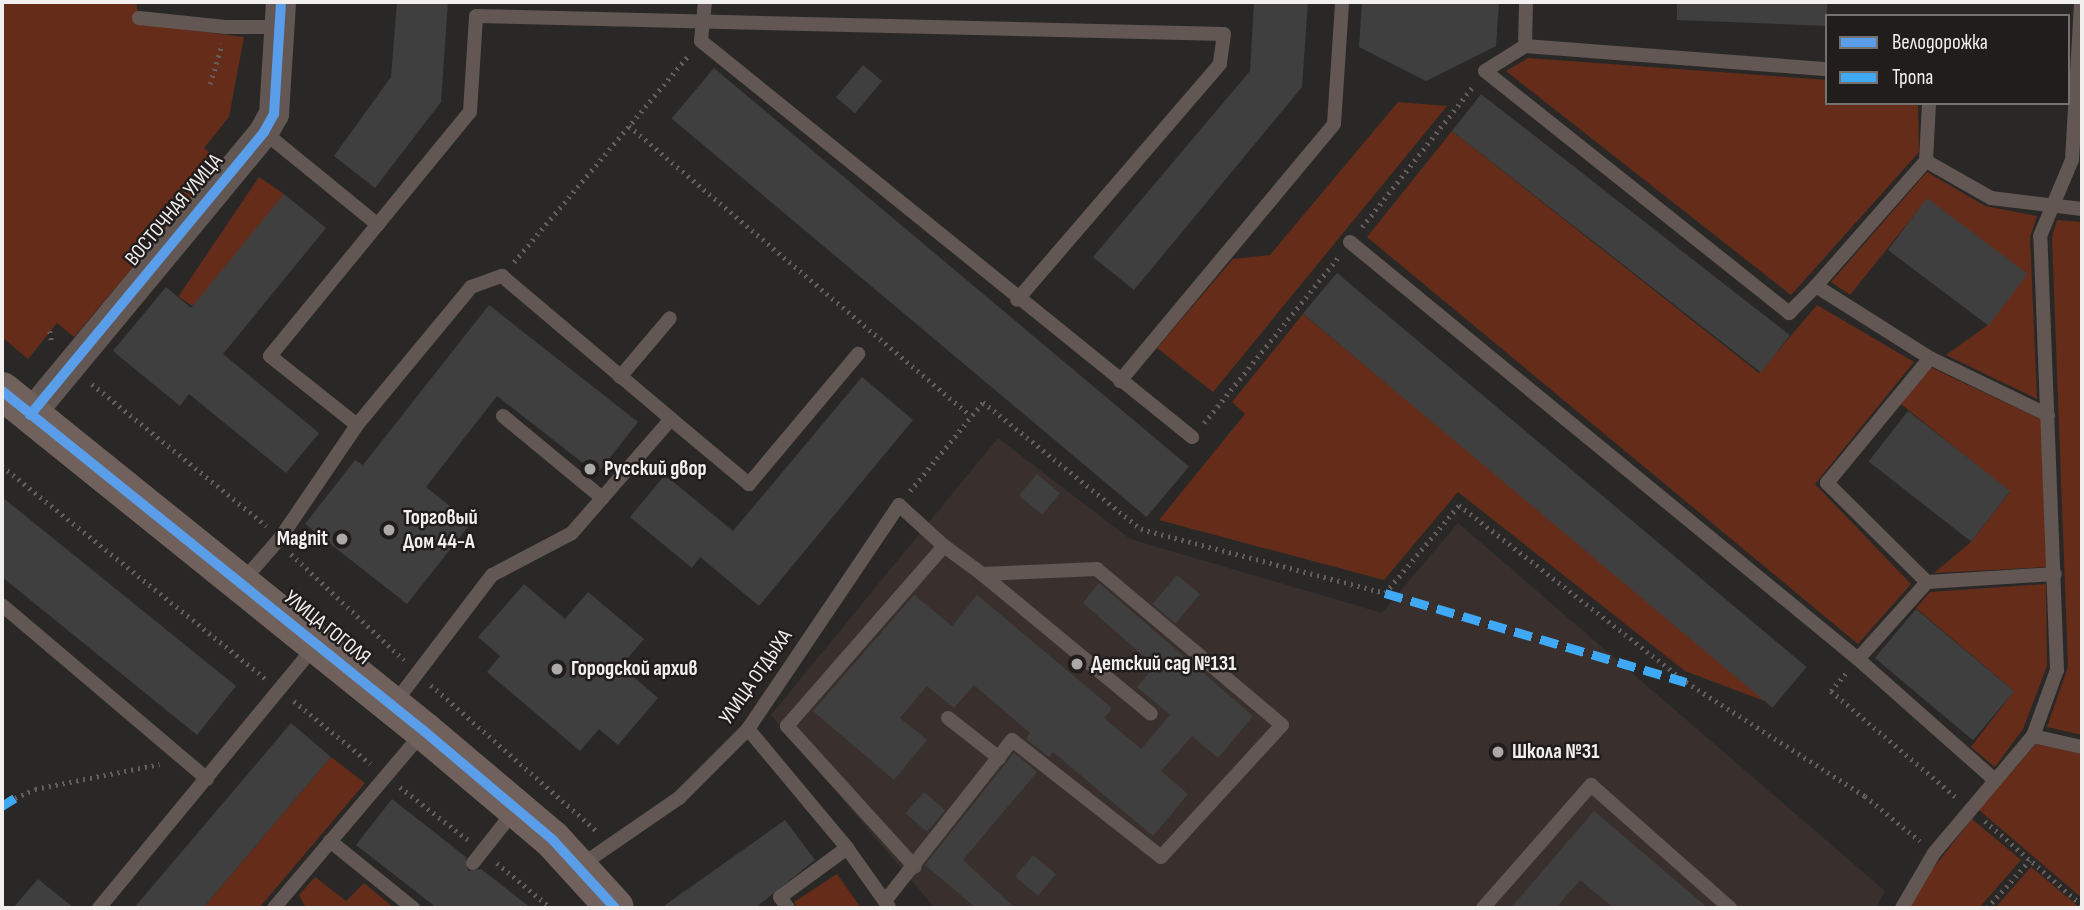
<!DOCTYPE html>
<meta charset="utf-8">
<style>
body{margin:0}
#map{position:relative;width:2084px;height:910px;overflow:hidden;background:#292827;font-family:"Sofia Sans Condensed",sans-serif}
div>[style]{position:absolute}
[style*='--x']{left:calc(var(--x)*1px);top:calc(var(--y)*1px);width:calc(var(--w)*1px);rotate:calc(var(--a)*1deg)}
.built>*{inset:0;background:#39302e}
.green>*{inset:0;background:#652d19;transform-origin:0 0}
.building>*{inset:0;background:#3f3f3f;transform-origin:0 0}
.path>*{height:4.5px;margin-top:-2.25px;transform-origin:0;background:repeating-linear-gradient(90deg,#665e5c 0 2px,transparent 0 7px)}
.lane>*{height:14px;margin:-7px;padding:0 7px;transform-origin:7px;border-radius:7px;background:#625753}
.street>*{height:30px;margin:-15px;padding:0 15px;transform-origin:15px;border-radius:15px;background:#625753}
.secondary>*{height:38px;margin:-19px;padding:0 19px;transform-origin:19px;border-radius:19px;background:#70615c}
.quiet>*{height:9px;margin-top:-4.5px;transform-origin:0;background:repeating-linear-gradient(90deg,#3fa9f5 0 18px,transparent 0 27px)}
.cycleway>*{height:10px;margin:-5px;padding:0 5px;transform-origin:5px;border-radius:5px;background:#5a9eea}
.dots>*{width:19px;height:19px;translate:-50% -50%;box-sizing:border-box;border:4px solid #201d1c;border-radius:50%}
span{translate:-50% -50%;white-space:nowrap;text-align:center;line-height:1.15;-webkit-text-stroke:5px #201d1c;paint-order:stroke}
.street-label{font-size:21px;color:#f2efef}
.poi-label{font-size:21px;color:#f2efef;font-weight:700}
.left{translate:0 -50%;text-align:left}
.right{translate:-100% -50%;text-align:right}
.frame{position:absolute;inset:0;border:4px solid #f2efef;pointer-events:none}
.legend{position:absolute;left:1825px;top:14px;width:245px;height:91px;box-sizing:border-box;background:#201d1c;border:2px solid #747170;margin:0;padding:9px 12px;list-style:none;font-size:21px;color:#f2efef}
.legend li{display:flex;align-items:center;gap:14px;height:35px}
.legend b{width:35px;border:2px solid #747170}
</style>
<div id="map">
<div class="built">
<div style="clip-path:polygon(998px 438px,1130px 539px,1382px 613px,1458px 523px,1885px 891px,1876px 908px,935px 908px,771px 715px)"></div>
</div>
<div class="green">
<div style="clip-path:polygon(2px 2px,136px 2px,140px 24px,244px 37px,229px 117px,204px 148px,221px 162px,74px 337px,57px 323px,28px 359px,2px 337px)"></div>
<div style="clip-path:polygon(1528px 58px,1827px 80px,1827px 103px,1918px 103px,1919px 152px,1791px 295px,1506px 71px)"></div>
<div style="clip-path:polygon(1398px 102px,1447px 106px,1213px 392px,1157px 348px,1233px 259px,1270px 255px)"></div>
<div style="clip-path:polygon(1452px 131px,1759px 373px,1817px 305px,1914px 362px,1815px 484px,1911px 584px,1858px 644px,1367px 237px)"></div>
<div style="clip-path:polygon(1927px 172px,1985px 206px,2037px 216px,2030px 237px,2037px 399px,1946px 355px,1988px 325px,2027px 274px,1927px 199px,1850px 295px,1831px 282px)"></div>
<div style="left:259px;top:177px;width:30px;height:144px;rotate:34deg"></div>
<div style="clip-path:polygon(2057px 220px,2082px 222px,2082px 735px,2047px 727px,2068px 667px,2052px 237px)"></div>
<div style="clip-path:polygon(1303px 314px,1775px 705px,1685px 671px,1458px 492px,1384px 580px,1159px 520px,1245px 414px,1232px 402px)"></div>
<div style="clip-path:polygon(1930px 367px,2042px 420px,2047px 567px,1934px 573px,1970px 543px,2010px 492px,1901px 404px)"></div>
<div style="clip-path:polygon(2046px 584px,2047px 666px,2023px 729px,1995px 767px,1971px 747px,2014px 691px,1916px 608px,1930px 592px)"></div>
<div style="clip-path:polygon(2036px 744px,2082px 754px,2082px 898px,1979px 810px)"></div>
<div style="clip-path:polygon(331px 757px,365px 783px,259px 908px,203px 908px)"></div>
<div style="clip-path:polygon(1972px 819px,2021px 860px,1979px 908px,1909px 908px,1923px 881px)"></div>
<div style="clip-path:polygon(2031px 867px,2080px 908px,1995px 908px)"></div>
<div style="clip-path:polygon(837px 874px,861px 908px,798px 908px,794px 902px)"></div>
<div style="clip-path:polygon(315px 877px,346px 901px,364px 883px,394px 908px,306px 908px,299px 895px)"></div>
</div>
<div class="building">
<div style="clip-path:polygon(397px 2px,448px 2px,441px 102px,375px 188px,334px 156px,391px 77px)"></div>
<div style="clip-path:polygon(1254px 2px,1308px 2px,1302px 87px,1134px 290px,1093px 257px,1250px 71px)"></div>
<div style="clip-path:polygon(1362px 2px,1499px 2px,1496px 46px,1426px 81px,1359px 47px)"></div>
<div style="clip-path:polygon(1677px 2px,1827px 2px,1827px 26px,1677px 20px)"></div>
<div style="left:863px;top:65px;width:25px;height:42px;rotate:40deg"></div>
<div style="left:714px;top:68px;width:620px;height:66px;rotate:40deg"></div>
<div style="left:1481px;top:94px;width:392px;height:47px;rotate:38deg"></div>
<div style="clip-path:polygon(284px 194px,326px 228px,223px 354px,319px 433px,286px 473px,189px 394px,180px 406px,113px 351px,166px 287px,191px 308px)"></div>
<div style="left:1927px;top:198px;width:126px;height:65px;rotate:37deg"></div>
<div style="left:1337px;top:273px;width:613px;height:53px;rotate:40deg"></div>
<div style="clip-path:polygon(489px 305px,638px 422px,597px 474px,497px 396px,426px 487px,471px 523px,407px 604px,305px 524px,355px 460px,363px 465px)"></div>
<div style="clip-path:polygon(862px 377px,913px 420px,759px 606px,700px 557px,692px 568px,630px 517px,665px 475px,733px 531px)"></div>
<div style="left:1908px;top:411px;width:130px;height:64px;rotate:38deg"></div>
<div style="left:1037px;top:474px;width:30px;height:28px;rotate:40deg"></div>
<div style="clip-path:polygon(2px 497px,236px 686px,197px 735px,2px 577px)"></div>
<div style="left:1177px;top:575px;width:30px;height:38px;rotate:40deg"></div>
<div style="clip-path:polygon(1099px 583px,1253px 716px,1218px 758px,1192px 736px,1161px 771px,1188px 794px,1153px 836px,1053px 752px,1049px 757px,1026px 739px,1030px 733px,974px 685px,954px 708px,927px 686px,900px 718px,927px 740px,894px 780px,813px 711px,914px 595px,952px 626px,977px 595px,1112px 708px,1104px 718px,1141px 749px,1170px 715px,1137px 687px,1155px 666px,1083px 603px)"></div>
<div style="clip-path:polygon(524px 584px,565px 619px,588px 592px,644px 639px,621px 666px,658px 698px,618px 745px,599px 729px,580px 751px,487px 672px,500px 656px,478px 637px)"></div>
<div style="left:1916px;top:609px;width:128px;height:64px;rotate:40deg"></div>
<div style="clip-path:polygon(291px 723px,331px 757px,203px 908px,134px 908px)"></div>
<div style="clip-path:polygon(1014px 753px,1037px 772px,963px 860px,1015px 908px,976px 908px,925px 865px)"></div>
<div style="left:924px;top:792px;width:28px;height:28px;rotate:41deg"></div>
<div style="clip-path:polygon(392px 799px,466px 857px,468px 871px,481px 869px,531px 908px,437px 908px,356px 845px)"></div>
<div style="clip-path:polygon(1594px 811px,1708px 908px,1614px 908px,1580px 880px,1556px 908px,1511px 908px)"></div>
<div style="clip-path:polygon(785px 820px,815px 860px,755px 908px,661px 908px)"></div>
<div style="left:1033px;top:855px;width:30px;height:28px;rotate:40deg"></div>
<div style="clip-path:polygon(38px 879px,74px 908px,13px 908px)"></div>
</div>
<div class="path">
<div style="--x:210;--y:84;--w:42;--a:-73.3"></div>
<div style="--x:629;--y:126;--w:448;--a:40.3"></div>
<div style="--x:1362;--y:227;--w:181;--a:-51.7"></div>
<div style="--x:514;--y:262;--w:271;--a:-49.8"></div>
<div style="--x:50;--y:331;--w:13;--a:81"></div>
<div style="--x:92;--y:384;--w:225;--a:39.1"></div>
<div style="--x:1204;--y:423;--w:215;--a:-51"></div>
<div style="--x:2;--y:466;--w:338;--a:38.9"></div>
<div style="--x:910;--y:491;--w:115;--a:-50.6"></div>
<div style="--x:983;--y:402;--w:203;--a:38.8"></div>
<div style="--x:1141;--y:529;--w:252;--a:14.7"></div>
<div style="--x:1385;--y:593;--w:115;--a:-49.9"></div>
<div style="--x:1459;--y:505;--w:288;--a:37.9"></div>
<div style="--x:1686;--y:682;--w:212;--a:32.5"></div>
<div style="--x:1865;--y:796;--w:71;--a:39.3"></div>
<div style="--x:291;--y:554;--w:155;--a:43.2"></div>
<div style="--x:1846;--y:674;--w:23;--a:131"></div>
<div style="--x:1831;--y:691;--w:165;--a:40.3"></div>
<div style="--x:431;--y:685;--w:222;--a:41.4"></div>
<div style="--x:294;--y:701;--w:99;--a:39.3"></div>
<div style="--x:400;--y:787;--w:86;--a:37.9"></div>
<div style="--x:15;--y:798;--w:22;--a:-24"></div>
<div style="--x:35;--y:789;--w:127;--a:-11.3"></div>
<div style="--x:1985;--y:821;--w:128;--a:40.9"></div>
<div style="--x:497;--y:863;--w:70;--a:39.8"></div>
<div style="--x:1987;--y:908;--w:64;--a:-48.1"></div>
</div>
<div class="lane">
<div style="--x:705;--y:2;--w:39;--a:96"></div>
<div style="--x:701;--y:41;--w:631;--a:38.89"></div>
<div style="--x:1526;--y:2;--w:44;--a:91.3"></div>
<div style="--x:1525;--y:46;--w:303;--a:4.4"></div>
<div style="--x:139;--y:18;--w:87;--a:5.9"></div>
<div style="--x:226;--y:27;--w:54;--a:0"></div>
<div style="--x:1525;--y:46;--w:47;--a:148"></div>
<div style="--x:1485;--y:71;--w:389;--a:38.5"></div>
<div style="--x:1789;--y:313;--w:38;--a:-45"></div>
<div style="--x:1816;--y:286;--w:135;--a:32.3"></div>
<div style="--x:1930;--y:358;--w:131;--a:25.8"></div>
<div style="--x:264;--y:132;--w:147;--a:39.2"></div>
<div style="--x:1926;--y:161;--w:75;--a:29.6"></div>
<div style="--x:1991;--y:198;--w:92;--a:6.9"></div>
<div style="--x:1350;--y:242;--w:657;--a:39.38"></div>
<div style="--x:1858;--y:659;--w:183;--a:41.5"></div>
<div style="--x:1816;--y:286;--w:167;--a:-48.7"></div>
<div style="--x:1926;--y:161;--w:58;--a:-87"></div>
<div style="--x:620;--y:377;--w:77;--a:-49.7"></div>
<div style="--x:1120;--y:381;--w:334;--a:-50.2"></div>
<div style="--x:1334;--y:124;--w:122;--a:-86.2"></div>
<div style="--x:503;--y:416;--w:129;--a:39.6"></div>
<div style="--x:671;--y:419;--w:102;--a:39.8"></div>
<div style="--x:749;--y:484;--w:170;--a:-50"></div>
<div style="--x:357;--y:425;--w:179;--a:-50.4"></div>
<div style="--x:471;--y:287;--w:33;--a:-20"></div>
<div style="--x:502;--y:276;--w:221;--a:40.2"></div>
<div style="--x:671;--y:419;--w:151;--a:131"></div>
<div style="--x:572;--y:533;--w:90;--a:152.3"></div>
<div style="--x:492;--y:575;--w:163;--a:127.3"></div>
<div style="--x:944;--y:546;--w:47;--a:36.4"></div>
<div style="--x:1927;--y:582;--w:128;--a:-3.6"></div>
<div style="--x:241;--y:583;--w:61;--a:-49"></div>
<div style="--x:281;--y:537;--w:135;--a:-55.8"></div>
<div style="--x:357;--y:425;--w:111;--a:-141.6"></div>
<div style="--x:270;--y:356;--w:315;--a:-50.7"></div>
<div style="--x:470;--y:112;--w:96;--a:-86.4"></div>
<div style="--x:476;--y:16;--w:748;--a:1.38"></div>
<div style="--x:1224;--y:34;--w:30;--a:98"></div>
<div style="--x:1220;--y:64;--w:311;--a:130.7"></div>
<div style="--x:2;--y:605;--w:269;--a:40.3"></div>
<div style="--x:1858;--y:659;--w:103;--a:-48.1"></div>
<div style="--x:1927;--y:582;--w:141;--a:-135.3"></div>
<div style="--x:1827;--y:483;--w:162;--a:-50.5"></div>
<div style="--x:948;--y:718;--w:65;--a:38.1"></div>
<div style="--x:748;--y:729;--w:155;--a:50.2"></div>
<div style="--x:847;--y:848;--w:83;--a:143.8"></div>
<div style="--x:780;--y:897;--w:14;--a:54"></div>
<div style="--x:2033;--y:736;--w:50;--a:12.7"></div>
<div style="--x:330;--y:841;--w:107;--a:38.9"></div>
<div style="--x:847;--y:848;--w:72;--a:54.6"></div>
<div style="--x:473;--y:863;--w:68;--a:-51.6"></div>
<div style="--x:580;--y:866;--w:120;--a:-34.5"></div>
<div style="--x:679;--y:798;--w:98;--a:-45"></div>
<div style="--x:748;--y:729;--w:270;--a:-56"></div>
<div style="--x:899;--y:505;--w:61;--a:42.3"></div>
<div style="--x:944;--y:546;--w:239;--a:131.1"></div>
<div style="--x:787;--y:726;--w:190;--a:47.8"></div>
<div style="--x:885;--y:901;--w:205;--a:-51.7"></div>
<div style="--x:1012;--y:740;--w:189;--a:38.1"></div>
<div style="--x:1161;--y:857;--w:179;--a:-47.5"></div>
<div style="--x:1282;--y:725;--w:242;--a:-139.9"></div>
<div style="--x:1097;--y:569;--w:115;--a:177.5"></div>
<div style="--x:982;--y:574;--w:219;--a:39.6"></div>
<div style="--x:99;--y:908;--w:341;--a:-50.5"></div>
<div style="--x:274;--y:908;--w:231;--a:-49.7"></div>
<div style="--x:1483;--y:908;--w:164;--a:-48.7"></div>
<div style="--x:1591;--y:785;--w:186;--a:41.5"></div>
<div style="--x:1902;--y:908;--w:64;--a:-59.8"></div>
<div style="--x:1934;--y:853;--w:153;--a:-49.8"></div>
<div style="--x:2033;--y:736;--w:70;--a:-70"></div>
<div style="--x:2057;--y:670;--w:434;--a:-92.2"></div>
<div style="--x:2040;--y:236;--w:82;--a:-67.2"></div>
<div style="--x:2072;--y:160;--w:158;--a:-86.7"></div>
</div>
<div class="street">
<div style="--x:30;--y:415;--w:367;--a:-50.4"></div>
<div style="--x:264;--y:132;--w:21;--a:-61"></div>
<div style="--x:274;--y:114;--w:112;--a:-86.4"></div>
</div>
<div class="secondary">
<div style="--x:2;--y:391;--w:542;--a:38.86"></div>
<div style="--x:424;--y:731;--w:167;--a:40.2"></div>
<div style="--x:552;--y:839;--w:93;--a:47.6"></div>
</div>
<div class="quiet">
<div style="--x:1385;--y:593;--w:314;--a:16.5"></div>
<div style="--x:2;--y:806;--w:15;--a:-32"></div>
</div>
<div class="cycleway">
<div style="--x:2;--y:391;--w:542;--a:38.86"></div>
<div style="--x:424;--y:731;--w:167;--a:40.2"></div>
<div style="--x:552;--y:839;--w:93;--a:47.6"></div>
<div style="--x:30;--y:415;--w:367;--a:-50.4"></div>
<div style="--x:264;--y:132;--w:21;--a:-61"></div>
<div style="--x:274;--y:114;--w:112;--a:-86.4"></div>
</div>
<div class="dots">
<div style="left:590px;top:469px;background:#aca9a9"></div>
<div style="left:389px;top:530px;background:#aca9a9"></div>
<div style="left:342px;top:539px;background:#aca9a9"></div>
<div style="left:1077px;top:664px;background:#aca9a9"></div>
<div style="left:557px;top:669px;background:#aca9a9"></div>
<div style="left:1498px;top:752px;background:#aca9a9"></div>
</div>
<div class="street-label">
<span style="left:174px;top:210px;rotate:-50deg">ВОСТОЧНАЯ УЛИЦА</span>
<span style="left:327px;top:628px;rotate:39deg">УЛИЦА ГОГОЛЯ</span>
<span style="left:756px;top:677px;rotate:-55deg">УЛИЦА ОТДЫХА</span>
</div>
<div class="poi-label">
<span class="left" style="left:604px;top:469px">Русский двор</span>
<span class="left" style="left:403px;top:530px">Торговый<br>Дом 44-А</span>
<span class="right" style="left:328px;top:539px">Magnit</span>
<span class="left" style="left:1091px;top:664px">Детский сад №131</span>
<span class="left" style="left:571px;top:669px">Городской архив</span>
<span class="left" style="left:1512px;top:752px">Школа №31</span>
</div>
<div class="frame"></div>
<ul class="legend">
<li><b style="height:9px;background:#5a9eea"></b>Велодорожка</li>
<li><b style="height:9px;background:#3fa9f5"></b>Тропа</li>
</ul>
</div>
